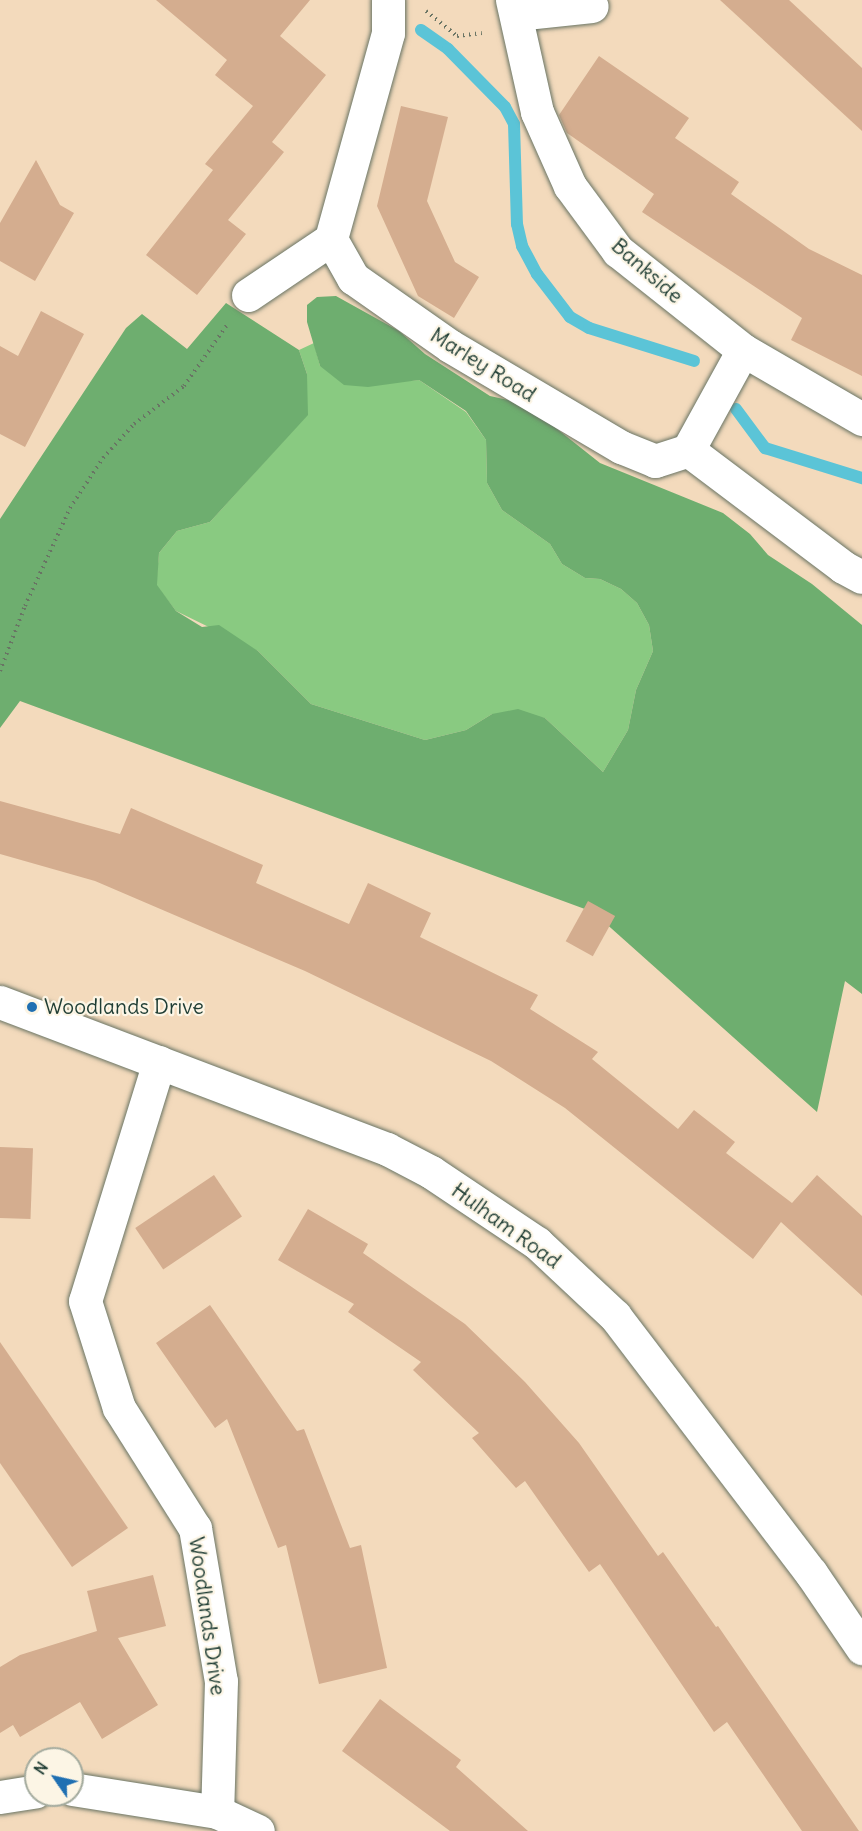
<!DOCTYPE html>
<style>
body{margin:0}
#map{position:relative;width:862px;height:1831px;overflow:hidden;background:#f3dabc;font-family:Delius,sans-serif}
div>[style]{position:absolute}
[style*='--x']{left:calc(var(--x)*1px);top:calc(var(--y)*1px);width:calc(var(--w)*1px);rotate:calc(var(--a)*1deg)}
.green>*{inset:0;background:#89ca81}
.forest>*{inset:0;background:#6eae6f}
.stream>*{height:12px;margin:-6px;padding:0 6px;transform-origin:6px;border-radius:6px;background:#5bc4d7}
.building>*{inset:0;background:#d4ad8f;transform-origin:0 0}
.path>*{height:4px;margin-top:-2px;transform-origin:0;background:repeating-linear-gradient(90deg,#697464 0 1.5px,transparent 0 6px)}
.roads{filter:drop-shadow(0 0 2px #697464) drop-shadow(0 0 2px #697464)}
.minor>*{height:33px;margin:-16.5px;padding:0 16.5px;transform-origin:16.5px;border-radius:16.5px;background:#fff}
.tertiary>*{height:33px;margin:-16.5px;padding:0 16.5px;transform-origin:16.5px;border-radius:16.5px;background:#fff}
.dots>*{width:16px;height:16px;translate:-50% -50%;box-sizing:border-box;border:3px solid #fcf5e5;border-radius:50%}
span{translate:-50% -50%;white-space:nowrap;text-align:center;line-height:1.15;-webkit-text-stroke:4.5px #fcf5e5;paint-order:stroke}
.street-label{font-size:21px;color:#1f3d34}
.poi-label{font-size:21px;color:#1f3d34}
.left{translate:0 -50%;text-align:left}
.north{position:absolute;left:24px;top:1747px;width:60px;height:60px;box-sizing:border-box;background:#fcf5e5;border:2px solid #a4ab9e;border-radius:50%;rotate:304deg;font-size:16px;font-weight:700;line-height:24px;text-align:center;color:#1f3d34}
.north::after{content:'';display:block;margin:auto;width:21px;height:27px;background:#1f6fb2;clip-path:polygon(50% 0,100% 100%,50% 72%,0 100%)}
</style>
<div id="map">
<div class="green">
<div style="clip-path:polygon(314px 343px,320px 366px,394px 382px,419px 380px,466px 412px,486px 440px,487px 483px,502px 510px,550px 544px,562px 564px,585px 578px,600px 579px,621px 589px,637px 603px,649px 625px,653px 651px,636px 690px,628px 730px,603px 772px,545px 718px,492px 714px,466px 730px,425px 740px,311px 704px,258px 651px,176px 611px,156px 585px,159px 553px,177px 531px,210px 522px,307px 415px,307px 374px,299px 350px)"></div>
</div>
<div class="forest">
<div style="clip-path:polygon(336px 296px,399px 331px,425px 354px,490px 396px,508px 400px,547px 421px,600px 463px,723px 513px,750px 534px,768px 555px,812px 584px,862px 625px,862px 994px,845px 981px,817px 1112px,593px 912px,20px 701px,0 728px,0 519px,126px 328px,142px 314px,187px 349px,226px 303px,299px 350px,307px 374px,308px 415px,210px 522px,177px 531px,159px 553px,157px 585px,176px 611px,202px 627px,219px 625px,258px 651px,311px 704px,425px 740px,466px 730px,492px 714px,518px 709px,545px 718px,603px 772px,628px 730px,636px 690px,653px 651px,649px 625px,637px 603px,621px 589px,600px 579px,585px 578px,562px 564px,550px 544px,502px 510px,487px 483px,486px 440px,466px 411px,419px 380px,368px 387px,344px 385px,320px 366px,307px 322px,307px 305px,317px 297px)"></div>
</div>
<div class="stream">
<div style="--x:421;--y:30;--w:33;--a:35"></div>
<div style="--x:448;--y:49;--w:81;--a:45.5"></div>
<div style="--x:505;--y:107;--w:19;--a:62"></div>
<div style="--x:514;--y:124;--w:100;--a:88.3"></div>
<div style="--x:517;--y:224;--w:23;--a:77"></div>
<div style="--x:522;--y:246;--w:32;--a:62"></div>
<div style="--x:537;--y:274;--w:54;--a:52.5"></div>
<div style="--x:570;--y:317;--w:22;--a:30"></div>
<div style="--x:589;--y:328;--w:110;--a:17.4"></div>
<div style="--x:736;--y:409;--w:49;--a:53.4"></div>
<div style="--x:765;--y:448;--w:102;--a:17.2"></div>
</div>
<div class="building">
<div style="clip-path:polygon(156px 0,310px 0,280px 36px,326px 75px,272px 142px,284px 152px,228px 220px,246px 234px,197px 295px,146px 255px,213px 170px,205px 164px,253px 106px,215px 75px,227px 60px)"></div>
<div style="clip-path:polygon(720px 0,789px 0,862px 68px,862px 131px)"></div>
<div style="clip-path:polygon(599px 56px,689px 118px,675px 138px,739px 182px,731px 194px,809px 249px,862px 275px,862px 376px,791px 340px,802px 318px,642px 212px,654px 194px,567px 133px,559px 115px)"></div>
<div style="clip-path:polygon(401px 106px,448px 117px,427px 201px,455px 262px,479px 277px,454px 318px,418px 296px,377px 206px)"></div>
<div style="clip-path:polygon(36px 160px,60px 205px,74px 213px,35px 281px,0 261px,0 223px)"></div>
<div style="clip-path:polygon(41px 311px,84px 334px,25px 447px,0 434px,0 346px,18px 356px)"></div>
<div style="clip-path:polygon(0 801px,120px 834px,131px 808px,263px 865px,256px 883px,349px 924px,368px 883px,431px 913px,420px 937px,538px 995px,530px 1009px,598px 1052px,592px 1059px,678px 1129px,694px 1110px,735px 1142px,726px 1153px,792px 1203px,817px 1175px,862px 1216px,862px 1296px,781px 1222px,753px 1259px,565px 1108px,491px 1061px,305px 971px,95px 881px,0 854px)"></div>
<div style="left:588px;top:901px;width:31px;height:46px;rotate:29deg"></div>
<div style="left:0;top:1147px;width:33px;height:71px;rotate:2deg"></div>
<div style="left:214px;top:1175px;width:50px;height:95px;rotate:56deg"></div>
<div style="clip-path:polygon(308px 1209px,368px 1244px,363px 1253px,465px 1324px,525px 1382px,579px 1443px,658px 1556px,663px 1552px,716px 1627px,718px 1626px,859px 1831px,802px 1831px,727px 1722px,714px 1732px,600px 1564px,589px 1572px,525px 1481px,516px 1488px,472px 1438px,479px 1433px,413px 1370px,421px 1362px,348px 1312px,354px 1304px,278px 1260px)"></div>
<div style="clip-path:polygon(210px 1305px,297px 1431px,304px 1429px,350px 1548px,361px 1545px,387px 1668px,319px 1684px,286px 1545px,278px 1548px,227px 1419px,215px 1428px,156px 1343px)"></div>
<div style="clip-path:polygon(0 1342px,128px 1528px,72px 1567px,0 1463px)"></div>
<div style="clip-path:polygon(153px 1575px,166px 1626px,118px 1638px,158px 1705px,102px 1739px,80px 1702px,20px 1737px,13px 1725px,0 1733px,0 1667px,20px 1655px,97px 1631px,87px 1591px)"></div>
<div style="clip-path:polygon(380px 1699px,461px 1760px,456px 1767px,528px 1831px,450px 1831px,342px 1751px)"></div>
</div>
<div class="path">
<div style="--x:426;--y:11;--w:40;--a:39"></div>
<div style="--x:457;--y:36;--w:25;--a:-7"></div>
<div style="--x:0;--y:671;--w:70;--a:-69"></div>
<div style="--x:25;--y:606;--w:108;--a:-65.3"></div>
<div style="--x:70;--y:508;--w:60;--a:-56.6"></div>
<div style="--x:103;--y:458;--w:46;--a:-47.6"></div>
<div style="--x:134;--y:424;--w:63;--a:-37.2"></div>
<div style="--x:184;--y:386;--w:75;--a:-54.8"></div>
</div>
<div class="roads">
<div class="minor">
<div style="--x:388;--y:0;--w:33;--a:90"></div>
<div style="--x:388;--y:33;--w:214;--a:105.5"></div>
<div style="--x:331;--y:239;--w:45;--a:60.6"></div>
<div style="--x:353;--y:278;--w:118;--a:35"></div>
<div style="--x:450;--y:346;--w:199;--a:30.6"></div>
<div style="--x:621;--y:447;--w:37;--a:22"></div>
<div style="--x:655;--y:461;--w:35;--a:-18"></div>
<div style="--x:688;--y:450;--w:194;--a:37"></div>
<div style="--x:843;--y:567;--w:21;--a:28"></div>
<div style="--x:512;--y:0;--w:115;--a:77.4"></div>
<div style="--x:537;--y:112;--w:81;--a:66"></div>
<div style="--x:570;--y:186;--w:81;--a:53.6"></div>
<div style="--x:618;--y:251;--w:159;--a:38.4"></div>
<div style="--x:743;--y:350;--w:138;--a:30.1"></div>
<div style="--x:516;--y:14;--w:76;--a:-6"></div>
<div style="--x:248;--y:295;--w:100;--a:-34"></div>
<div style="--x:688;--y:450;--w:114;--a:-61.2"></div>
<div style="--x:159;--y:1062;--w:250;--a:107.2"></div>
<div style="--x:85;--y:1301;--w:112;--a:72.4"></div>
<div style="--x:119;--y:1408;--w:142;--a:57.7"></div>
<div style="--x:195;--y:1528;--w:155;--a:80.4"></div>
<div style="--x:221;--y:1681;--w:131;--a:91.7"></div>
<div style="--x:72;--y:1789;--w:147;--a:9"></div>
<div style="--x:217;--y:1812;--w:45;--a:24.9"></div>
<div style="--x:0;--y:1797;--w:36;--a:-9"></div>
</div>
<div class="tertiary">
<div style="--x:0;--y:1002;--w:414;--a:20.8"></div>
<div style="--x:387;--y:1149;--w:50;--a:27.6"></div>
<div style="--x:431;--y:1172;--w:128;--a:33.8"></div>
<div style="--x:537;--y:1243;--w:107;--a:43.1"></div>
<div style="--x:615;--y:1316;--w:323;--a:52.7"></div>
<div style="--x:811;--y:1573;--w:91;--a:55.8"></div>
</div>
</div>
<div class="dots">
<div style="left:32px;top:1007px;background:#1f6fb2"></div>
</div>
<div class="street-label">
<span style="left:647px;top:271px;rotate:41deg">Bankside</span>
<span style="left:483px;top:365px;rotate:32deg">Marley Road</span>
<span style="left:506px;top:1226px;rotate:36deg">Hulham Road</span>
<span style="left:207px;top:1616px;rotate:82deg">Woodlands Drive</span>
</div>
<div class="poi-label">
<span class="left" style="left:44px;top:1007px">Woodlands Drive</span>
</div>
<div class="north">N</div>
</div>
